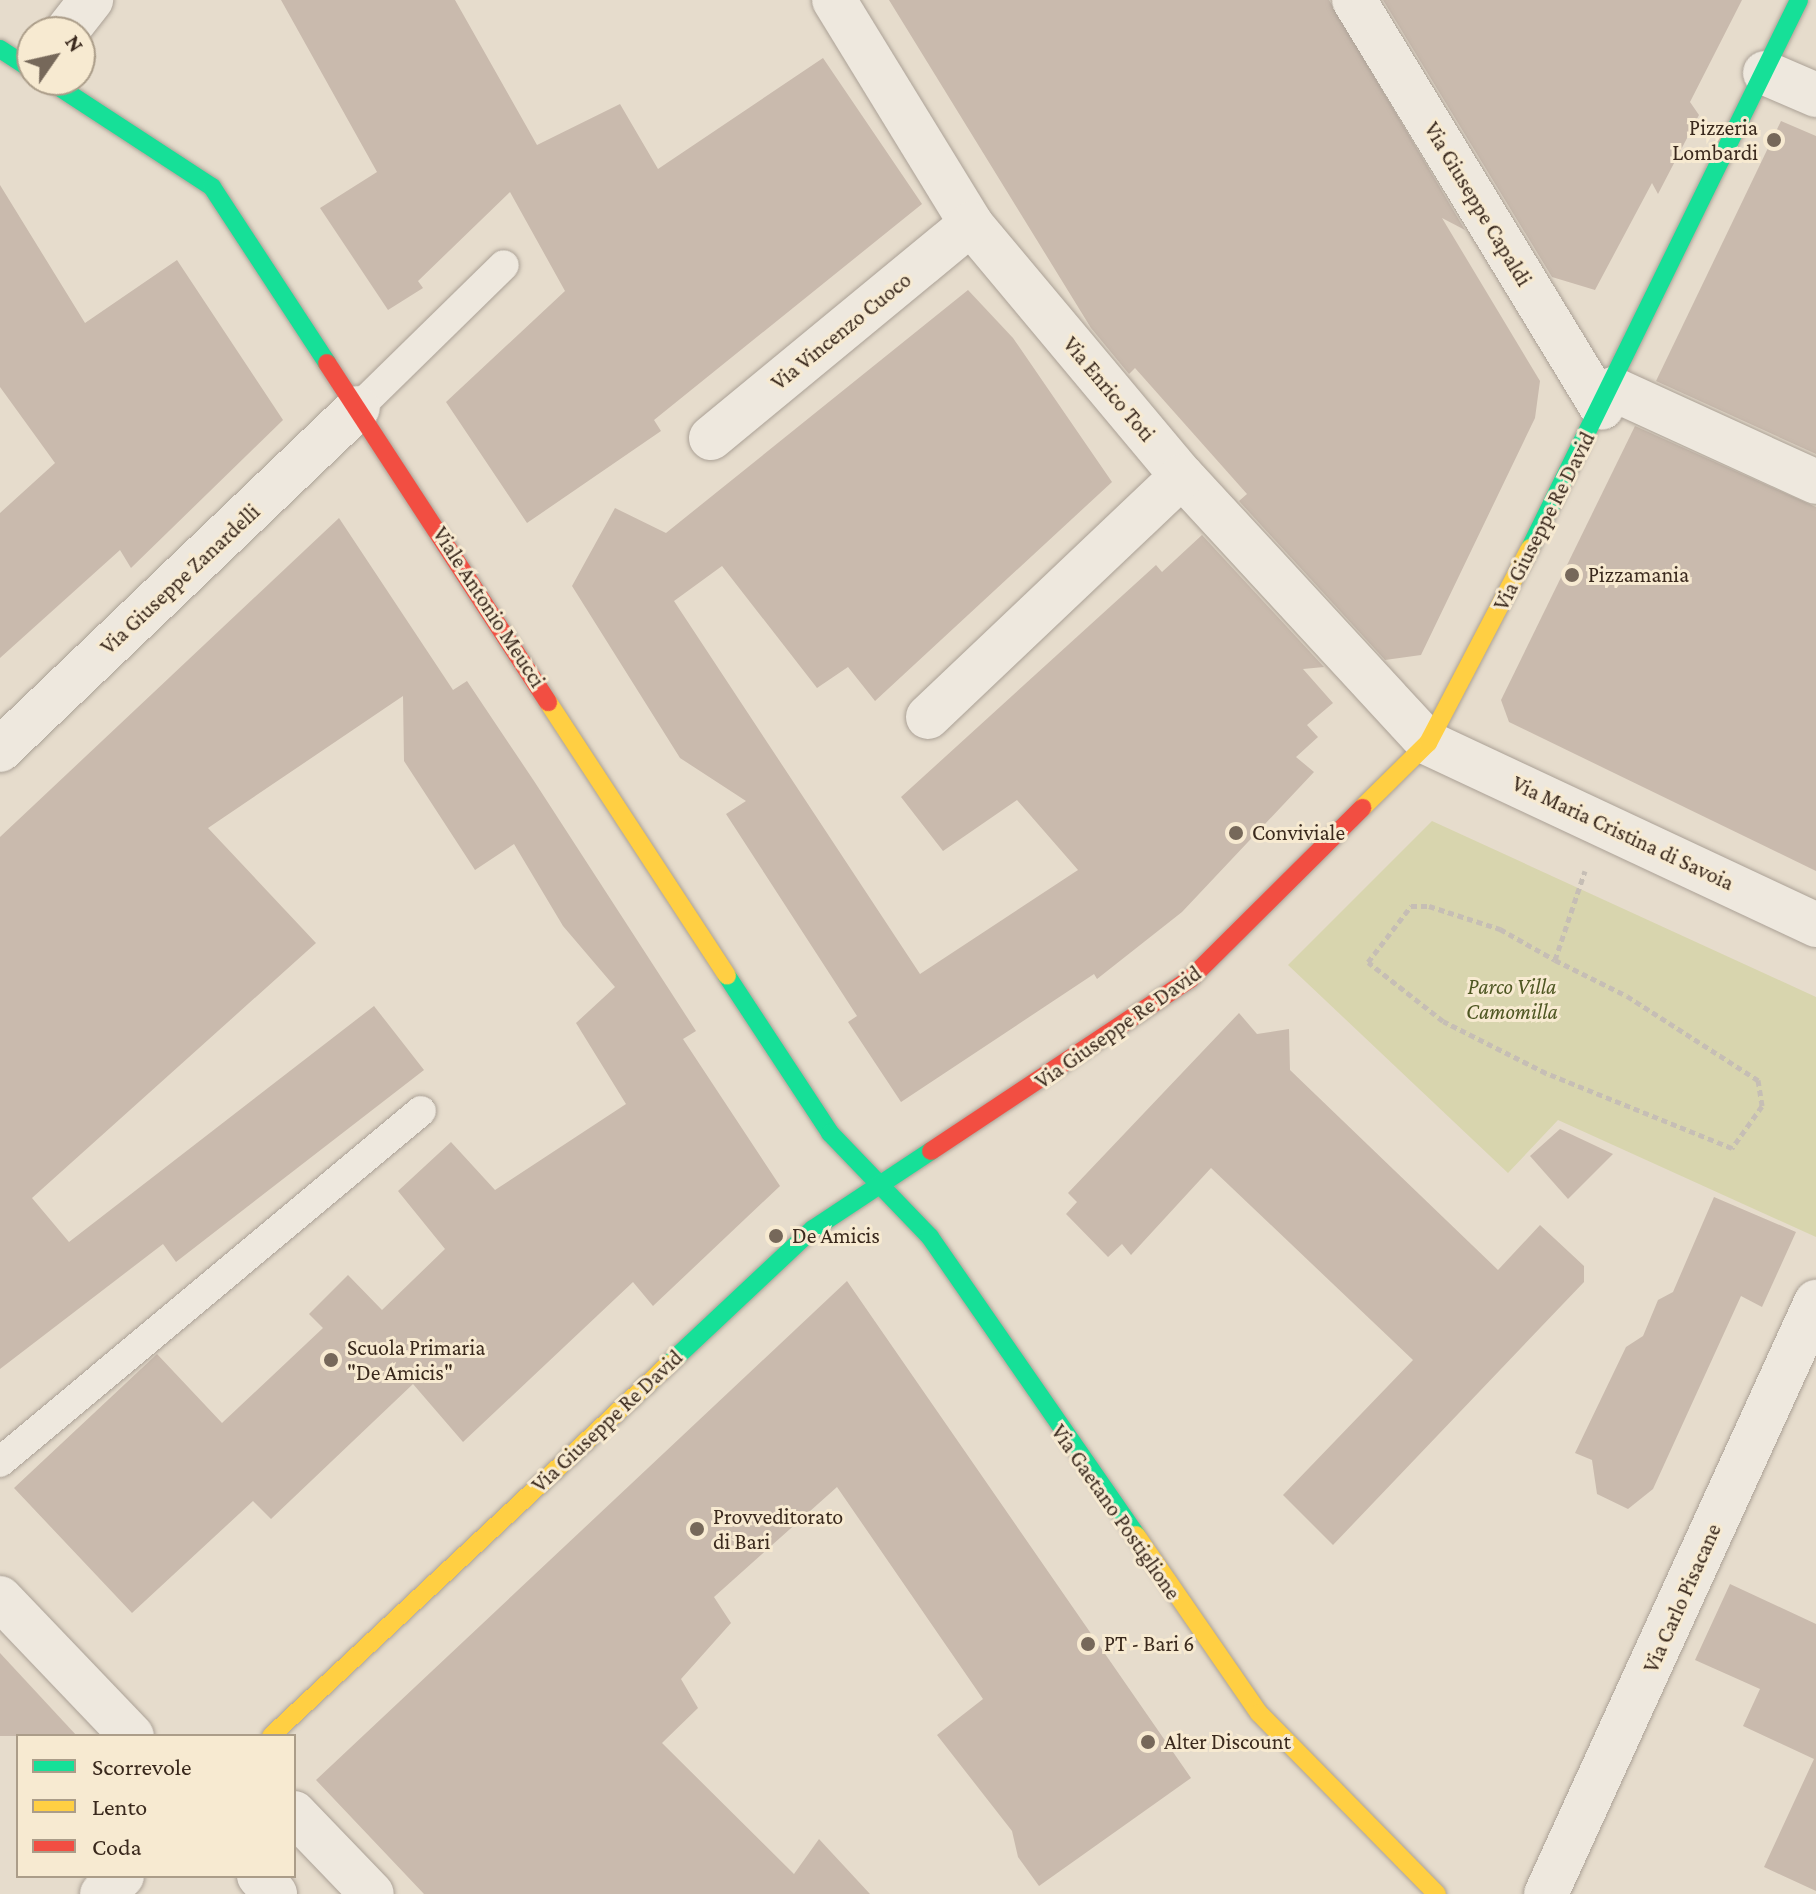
<!DOCTYPE html>
<style>
body{margin:0}
#map{position:relative;width:1816px;height:1894px;overflow:hidden;background:#e6dccc;font-family:"Crimson Pro",serif}
div>[style]{position:absolute}
[style*='--x']{left:calc(var(--x)*1px);top:calc(var(--y)*1px);width:calc(var(--w)*1px);rotate:calc(var(--a)*1deg)}
.green>*{inset:0;background:#d8d5ae}
.building>*{inset:0;background:#c9baad}
.path>*{height:5px;margin-top:-2.5px;transform-origin:0;background:repeating-linear-gradient(90deg,#c6beb5 0 6px,transparent 0 10px)}
.roads{filter:drop-shadow(0 0 2px #aba196) drop-shadow(0 0 2px #aba196)}
.lane>*{height:30px;margin:-15px;padding:0 15px;transform-origin:15px;border-radius:15px;background:#eee8de}
.street>*{height:44px;margin:-22px;padding:0 22px;transform-origin:22px;border-radius:22px;background:#eee8de}
.fast>*{height:18px;margin:-9px;padding:0 9px;transform-origin:9px;border-radius:9px;background:#16e098}
.slow>*{height:18px;margin:-9px;padding:0 9px;transform-origin:9px;border-radius:9px;background:#ffcf43}
.jam>*{height:18px;margin:-9px;padding:0 9px;transform-origin:9px;border-radius:9px;background:#f24e42}
.dots>*{width:22px;height:22px;translate:-50% -50%;box-sizing:border-box;border:4px solid #f7ead1;border-radius:50%}
span{translate:-50% -50%;white-space:nowrap;text-align:center;line-height:1.15;-webkit-text-stroke:6px #f7ead1;paint-order:stroke}
.poi-label{font-size:22px;color:#3a291d}
.right{translate:-100% -50%;text-align:right}
.left{translate:0 -50%;text-align:left}
.street-label{font-size:22px;color:#3a291d}
.park-label{font-size:22px;color:#4e5722;font-style:italic}
.legend{position:absolute;left:16px;top:1734px;width:280px;height:144px;box-sizing:border-box;background:#f7ead1;border:2px solid #ab9d89;margin:0;padding:10px 14px;list-style:none;font-size:24px;color:#3a291d}
.legend li{display:flex;align-items:center;gap:16px;height:40px}
.legend b{width:40px;border:2px solid #ab9d89}
.north{position:absolute;left:16px;top:16px;width:80px;height:80px;box-sizing:border-box;background:#f7ead1;border:2px solid #ab9d89;border-radius:50%;rotate:56deg;font-size:22px;font-weight:700;line-height:32px;text-align:center;color:#3a291d}
.north::after{content:'';display:block;margin:auto;width:28px;height:36px;background:#76685a;clip-path:polygon(50% 0,100% 100%,50% 72%,0 100%)}
</style>
<div id="map">
<div class="green">
<div style="clip-path:polygon(1432px 821px,1816px 997px,1816px 1237px,1558px 1120px,1508px 1173px,1288px 965px)"></div>
</div>
<div class="building">
<div style="clip-path:polygon(281px 0,455px 0,537px 145px,620px 104px,658px 169px,823px 58px,922px 204px,654px 420px,661px 431px,527px 523px,446px 402px,565px 291px,510px 192px,418px 281px,423px 288px,388px 310px,320px 208px,377px 172px)"></div>
<div style="clip-path:polygon(889px 0,1329px 0,1465px 230px,1442px 218px,1540px 381px,1535px 418px,1421px 655px,1385px 660px,1239px 501px,1247px 494px,1135px 368px,1129px 374px,1091px 328px)"></div>
<div style="clip-path:polygon(1383px 0,1742px 0,1690px 102px,1699px 115px,1658px 194px,1652px 183px,1595px 290px,1552px 277px)"></div>
<div style="clip-path:polygon(1781px 121px,1816px 136px,1816px 454px,1656px 381px)"></div>
<div style="clip-path:polygon(0 185px,85px 323px,177px 260px,283px 420px,131px 568px,120px 550px,0 658px,0 513px,55px 463px,0 387px)"></div>
<div style="clip-path:polygon(968px 290px,1013px 338px,1112px 482px,875px 701px,848px 667px,817px 688px,722px 566px,674px 601px,920px 974px,1078px 870px,1017px 800px,943px 851px,901px 797px,1156px 565px,1162px 572px,1202px 535px,1324px 667px,1303px 669px,1333px 703px,1307px 725px,1318px 737px,1296px 757px,1314px 772px,1182px 912px,1097px 979px,1094px 974px,901px 1102px,848px 1022px,857px 1016px,726px 814px,746px 801px,680px 758px,572px 586px,615px 508px,666px 533px)"></div>
<div style="clip-path:polygon(1635px 426px,1816px 507px,1816px 871px,1509px 722px,1501px 700px)"></div>
<div style="clip-path:polygon(339px 518px,453px 690px,467px 681px,534px 781px,696px 1031px,683px 1039px,780px 1186px,653px 1306px,633px 1282px,463px 1442px,413px 1384px,271px 1519px,253px 1501px,132px 1613px,14px 1488px,157px 1354px,222px 1423px,323px 1328px,309px 1314px,348px 1275px,382px 1310px,445px 1249px,398px 1191px,451px 1142px,495px 1190px,626px 1104px,576px 1023px,615px 987px,563px 926px,514px 844px,475px 870px,404px 761px,403px 696px,208px 828px,316px 943px,32px 1198px,69px 1242px,374px 1006px,424px 1070px,176px 1262px,163px 1244px,0 1369px,0 837px)"></div>
<div style="clip-path:polygon(1239px 1013px,1257px 1034px,1289px 1029px,1290px 1070px,1498px 1270px,1540px 1225px,1584px 1266px,1584px 1282px,1333px 1545px,1283px 1495px,1413px 1360px,1211px 1168px,1131px 1255px,1122px 1244px,1108px 1257px,1066px 1214px,1077px 1202px,1068px 1193px)"></div>
<div style="clip-path:polygon(1560px 1129px,1613px 1154px,1568px 1199px,1530px 1156px)"></div>
<div style="clip-path:polygon(1714px 1197px,1796px 1232px,1762px 1307px,1741px 1296px,1653px 1489px,1628px 1509px,1597px 1494px,1592px 1460px,1575px 1453px,1626px 1347px,1643px 1336px,1658px 1300px,1673px 1292px)"></div>
<div style="clip-path:polygon(847px 1281px,1191px 1778px,1039px 1886px,1018px 1857px,1012px 1831px,937px 1735px,983px 1699px,837px 1487px,714px 1597px,731px 1623px,681px 1679px,698px 1708px,662px 1743px,794px 1874px,819px 1839px,870px 1894px,424px 1894px,316px 1780px)"></div>
<div style="clip-path:polygon(1730px 1584px,1816px 1624px,1816px 1891px,1764px 1867px,1814px 1759px,1743px 1726px,1760px 1689px,1695px 1660px)"></div>
<div style="clip-path:polygon(0 1653px,77px 1736px,0 1736px)"></div>
</div>
<div class="path">
<div style="--x:1555;--y:960;--w:80;--a:26.6"></div>
<div style="--x:1627;--y:996;--w:156;--a:32.7"></div>
<div style="--x:1758;--y:1080;--w:26;--a:81"></div>
<div style="--x:1762;--y:1106;--w:52;--a:125.5"></div>
<div style="--x:1732;--y:1148;--w:201;--a:-158"></div>
<div style="--x:1546;--y:1073;--w:115;--a:-153.2"></div>
<div style="--x:1443;--y:1021;--w:95;--a:-141.8"></div>
<div style="--x:1368;--y:962;--w:71;--a:-52.5"></div>
<div style="--x:1411;--y:906;--w:18;--a:0"></div>
<div style="--x:1429;--y:906;--w:75;--a:17.9"></div>
<div style="--x:1500;--y:929;--w:63;--a:29.4"></div>
<div style="--x:1555;--y:960;--w:94;--a:-71.4"></div>
</div>
<div class="roads">
<div class="lane">
<div style="--x:358;--y:408;--w:204;--a:-44.4"></div>
<div style="--x:0;--y:1462;--w:548;--a:-39.82"></div>
</div>
<div class="street">
<div style="--x:834;--y:0;--w:263;--a:58.5"></div>
<div style="--x:971;--y:224;--w:329;--a:50.1"></div>
<div style="--x:1182;--y:476;--w:363;--a:47.3"></div>
<div style="--x:1428;--y:743;--w:429;--a:25.1"></div>
<div style="--x:1354;--y:0;--w:477;--a:58.7"></div>
<div style="--x:66;--y:32;--w:41;--a:-52"></div>
<div style="--x:1765;--y:73;--w:56;--a:23.3"></div>
<div style="--x:1613;--y:389;--w:223;--a:24.6"></div>
<div style="--x:711;--y:438;--w:337;--a:-39.5"></div>
<div style="--x:928;--y:717;--w:350;--a:-43.5"></div>
<div style="--x:0;--y:750;--w:495;--a:-43.7"></div>
<div style="--x:0;--y:1598;--w:191;--a:46.3"></div>
<div style="--x:294;--y:1813;--w:112;--a:46.1"></div>
<div style="--x:259;--y:1876;--w:24;--a:48"></div>
<div style="--x:102;--y:1894;--w:27;--a:-42"></div>
<div style="--x:1546;--y:1894;--w:651;--a:-65.48"></div>
</div>
<div class="fast">
<div style="--x:0;--y:49;--w:38;--a:33"></div>
<div style="--x:48;--y:80;--w:196;--a:33.1"></div>
<div style="--x:212;--y:187;--w:210;--a:56.8"></div>
<div style="--x:1530;--y:548;--w:610;--a:-63.85"></div>
<div style="--x:727;--y:976;--w:188;--a:56.7"></div>
<div style="--x:830;--y:1133;--w:144;--a:46.1"></div>
<div style="--x:930;--y:1237;--w:362;--a:55.3"></div>
<div style="--x:669;--y:1364;--w:197;--a:-43.2"></div>
<div style="--x:813;--y:1229;--w:141;--a:-33.5"></div>
</div>
<div class="slow">
<div style="--x:548;--y:702;--w:327;--a:56.8"></div>
<div style="--x:1362;--y:808;--w:93;--a:-44.6"></div>
<div style="--x:1428;--y:743;--w:220;--a:-62.4"></div>
<div style="--x:1136;--y:1535;--w:216;--a:55.4"></div>
<div style="--x:1259;--y:1713;--w:254;--a:45.5"></div>
<div style="--x:271;--y:1736;--w:545;--a:-43.07"></div>
</div>
<div class="jam">
<div style="--x:327;--y:363;--w:405;--a:56.9"></div>
<div style="--x:931;--y:1151;--w:311;--a:-33.6"></div>
<div style="--x:1190;--y:979;--w:243;--a:-44.8"></div>
</div>
</div>
<div class="dots">
<div style="left:1774px;top:140px;background:#76685a"></div>
<div style="left:1572px;top:575px;background:#76685a"></div>
<div style="left:1236px;top:833px;background:#76685a"></div>
<div style="left:776px;top:1236px;background:#76685a"></div>
<div style="left:331px;top:1360px;background:#76685a"></div>
<div style="left:697px;top:1529px;background:#76685a"></div>
<div style="left:1088px;top:1644px;background:#76685a"></div>
<div style="left:1148px;top:1742px;background:#76685a"></div>
</div>
<div class="poi-label">
<span class="right" style="left:1758px;top:140px">Pizzeria<br>Lombardi</span>
<span class="left" style="left:1588px;top:575px">Pizzamania</span>
<span class="left" style="left:1252px;top:833px">Conviviale</span>
<span class="left" style="left:792px;top:1236px">De Amicis</span>
<span class="left" style="left:347px;top:1360px">Scuola Primaria<br>"De Amicis"</span>
<span class="left" style="left:713px;top:1529px">Provveditorato<br>di Bari</span>
<span class="left" style="left:1104px;top:1644px">PT - Bari 6</span>
<span class="left" style="left:1164px;top:1742px">Alter Discount</span>
</div>
<div class="street-label">
<span style="left:1478px;top:204px;rotate:59deg">Via Giuseppe Capaldi</span>
<span style="left:841px;top:331px;rotate:-39deg">Via Vincenzo Cuoco</span>
<span style="left:1109px;top:389px;rotate:50deg">Via Enrico Toti</span>
<span style="left:1544px;top:521px;rotate:-63deg">Via Giuseppe Re David</span>
<span style="left:180px;top:579px;rotate:-43deg">Via Giuseppe Zanardelli</span>
<span style="left:489px;top:607px;rotate:57deg">Viale Antonio Meucci</span>
<span style="left:1623px;top:833px;rotate:25deg">Via Maria Cristina di Savoia</span>
<span style="left:1118px;top:1027px;rotate:-35deg">Via Giuseppe Re David</span>
<span style="left:607px;top:1421px;rotate:-43deg">Via Giuseppe Re David</span>
<span style="left:1116px;top:1512px;rotate:55deg">Via Gaetano Postiglione</span>
<span style="left:1682px;top:1598px;rotate:-66deg">Via Carlo Pisacane</span>
</div>
<div class="park-label">
<span style="left:1512px;top:999px">Parco Villa<br>Camomilla</span>
</div>
<ul class="legend">
<li><b style="height:10px;background:#16e098"></b>Scorrevole</li>
<li><b style="height:10px;background:#ffcf43"></b>Lento</li>
<li><b style="height:10px;background:#f24e42"></b>Coda</li>
</ul>
<div class="north">N</div>
</div>
